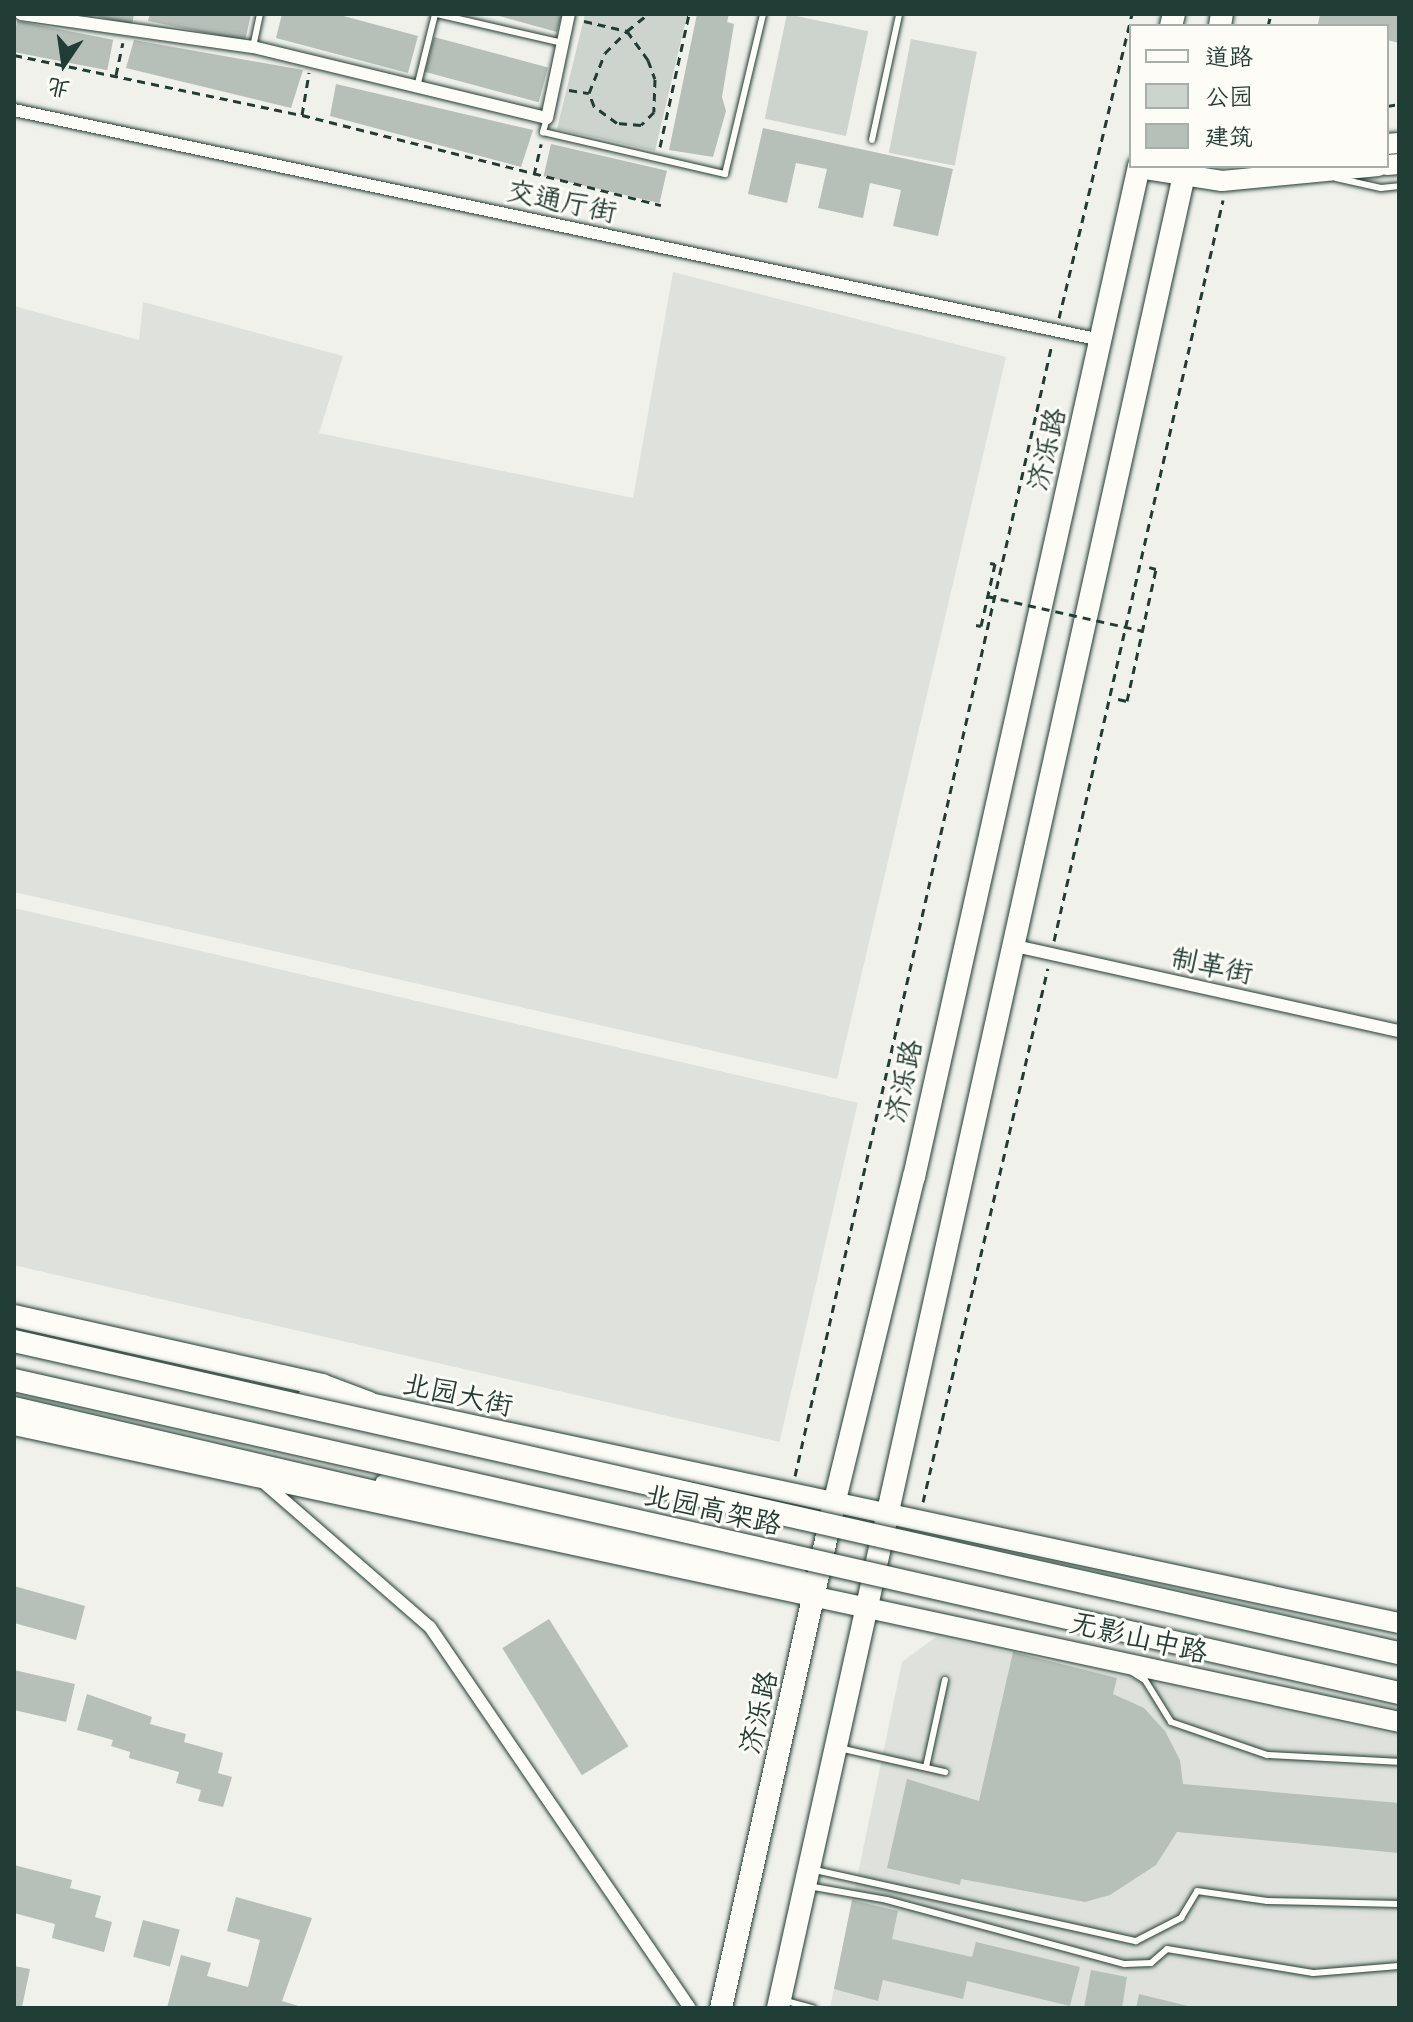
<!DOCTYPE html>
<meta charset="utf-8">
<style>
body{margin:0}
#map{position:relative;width:1413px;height:2022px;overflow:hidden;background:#f0f1eb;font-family:Itim,"LXGW WenKai TC",sans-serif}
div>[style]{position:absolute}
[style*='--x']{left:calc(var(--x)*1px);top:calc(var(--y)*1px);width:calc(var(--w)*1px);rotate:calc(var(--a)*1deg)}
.built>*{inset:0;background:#dfe2dc;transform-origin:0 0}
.green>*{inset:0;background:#cdd3cd;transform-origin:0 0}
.building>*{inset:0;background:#b6bfb8;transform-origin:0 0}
.path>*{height:3px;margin-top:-1.5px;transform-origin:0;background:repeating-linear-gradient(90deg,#1f3d34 0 8px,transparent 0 14px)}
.roads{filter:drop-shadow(0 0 2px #1f3d34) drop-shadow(0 0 2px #1f3d34)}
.service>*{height:6px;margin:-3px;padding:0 3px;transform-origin:3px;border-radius:3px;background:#fdfcf7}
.minor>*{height:12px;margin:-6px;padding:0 6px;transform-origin:6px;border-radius:6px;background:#fdfcf7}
.primary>*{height:20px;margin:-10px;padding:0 10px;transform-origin:10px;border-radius:10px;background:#fdfcf7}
.trunk>*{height:22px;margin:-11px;padding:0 11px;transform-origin:11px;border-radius:11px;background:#fdfcf7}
.path-bridge>*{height:3px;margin-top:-1.5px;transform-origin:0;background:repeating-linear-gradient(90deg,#1f3d34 0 8px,transparent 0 14px)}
.bridges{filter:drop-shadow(0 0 2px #1f3d34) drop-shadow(0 0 2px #1f3d34)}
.trunk-bridge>*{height:22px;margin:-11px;padding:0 11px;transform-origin:11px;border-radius:11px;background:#fdfcf7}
span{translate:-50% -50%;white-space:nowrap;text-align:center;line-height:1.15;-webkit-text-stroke:6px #fdfcf7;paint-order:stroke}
.street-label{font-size:28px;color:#1f3d34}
.frame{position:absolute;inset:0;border:16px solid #1f3d34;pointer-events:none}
.legend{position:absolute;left:1129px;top:24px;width:260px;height:144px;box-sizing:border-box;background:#fdfcf7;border:2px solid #a4b0a9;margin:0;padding:10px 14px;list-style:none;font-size:24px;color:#1f3d34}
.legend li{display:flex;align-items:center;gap:16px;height:40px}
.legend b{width:40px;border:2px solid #a4b0a9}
.north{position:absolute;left:24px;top:24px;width:80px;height:80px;-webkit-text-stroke:6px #fdfcf7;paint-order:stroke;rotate:193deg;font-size:22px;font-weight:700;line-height:32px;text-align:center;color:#1f3d34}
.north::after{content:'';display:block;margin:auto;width:28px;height:36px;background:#1f3d34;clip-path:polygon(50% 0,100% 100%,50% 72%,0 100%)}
</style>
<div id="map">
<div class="built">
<div style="clip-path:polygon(673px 272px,1006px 357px,837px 1079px,14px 892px,14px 306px,139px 340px,143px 302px,343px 356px,319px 433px,633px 498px)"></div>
<div style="left:14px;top:908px;width:866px;height:348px;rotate:13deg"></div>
<div style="clip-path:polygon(936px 1637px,1399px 1736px,1399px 2008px,830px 2008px,902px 1662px)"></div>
</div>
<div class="green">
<div style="clip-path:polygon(585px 14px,687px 15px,655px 151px,557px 129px)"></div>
<div style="left:787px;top:14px;width:83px;height:107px;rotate:12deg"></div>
<div style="left:911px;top:39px;width:67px;height:116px;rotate:11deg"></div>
</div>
<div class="building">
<div style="clip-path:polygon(89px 14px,134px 14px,132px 25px)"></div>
<div style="clip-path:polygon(150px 14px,251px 14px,245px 41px,148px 21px)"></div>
<div style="clip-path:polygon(282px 14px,336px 14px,418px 36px,408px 73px,276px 38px)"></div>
<div style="clip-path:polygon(492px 14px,562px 14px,557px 32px)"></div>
<div style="clip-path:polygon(697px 14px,729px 14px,727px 22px,734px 24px,722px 97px,726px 111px,713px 157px,669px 150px)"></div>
<div style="clip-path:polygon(1320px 14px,1399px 14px,1399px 43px,1387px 40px,1387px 26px,1327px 26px,1318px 24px)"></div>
<div style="left:17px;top:21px;width:98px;height:31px;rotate:11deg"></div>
<div style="left:434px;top:37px;width:118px;height:36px;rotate:15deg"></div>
<div style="clip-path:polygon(134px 40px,303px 70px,291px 108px,126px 68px)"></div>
<div style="clip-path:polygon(336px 84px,533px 130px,521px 167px,330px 116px)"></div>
<div style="clip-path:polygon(763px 128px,953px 169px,938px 236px,893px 226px,901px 190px,870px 183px,863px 218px,818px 208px,827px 169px,796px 163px,787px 203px,748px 194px)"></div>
<div style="left:551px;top:144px;width:119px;height:33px;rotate:13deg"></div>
<div style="clip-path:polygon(14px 1586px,85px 1606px,76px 1640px,14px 1623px)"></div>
<div style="left:549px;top:1619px;width:150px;height:55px;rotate:58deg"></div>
<div style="clip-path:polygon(1013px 1652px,1117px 1678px,1113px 1694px,1144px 1708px,1165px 1731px,1180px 1760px,1183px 1784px,1399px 1803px,1399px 1853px,1177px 1832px,1156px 1865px,1110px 1895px,1085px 1902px,961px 1879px,960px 1885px,887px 1868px,907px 1779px,979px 1801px)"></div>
<div style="clip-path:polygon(14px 1670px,75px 1684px,66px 1722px,14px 1710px)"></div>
<div style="clip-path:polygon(87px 1694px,152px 1717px,150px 1724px,186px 1734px,184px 1742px,223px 1753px,218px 1773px,232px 1777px,223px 1807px,198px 1801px,201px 1790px,176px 1783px,179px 1772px,129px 1758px,130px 1752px,111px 1746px,113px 1740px,77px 1730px)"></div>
<div style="clip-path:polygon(14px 1865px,72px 1880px,70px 1888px,101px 1896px,95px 1917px,112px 1922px,104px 1952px,52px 1938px,55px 1924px,14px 1913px)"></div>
<div style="clip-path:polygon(236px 1897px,312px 1918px,282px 2001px,305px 2008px,167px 2008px,181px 1955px,211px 1963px,207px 1976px,248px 1987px,260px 1940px,227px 1931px)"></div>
<div style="clip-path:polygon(852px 1900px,898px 1911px,892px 1939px,972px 1957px,976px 1942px,1080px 1967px,1070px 2006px,967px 1981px,963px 1999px,883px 1980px,878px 2001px,834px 1989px)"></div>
<div style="left:143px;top:1920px;width:38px;height:38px;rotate:15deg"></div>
<div style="clip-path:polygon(14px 1966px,30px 1969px,22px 2007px,14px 2006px)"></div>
<div style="clip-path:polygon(1091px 1970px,1127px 1977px,1122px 2008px,1084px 2008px)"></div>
<div style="clip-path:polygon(1139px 1994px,1192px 2007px,1192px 2008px,1136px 2008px)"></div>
</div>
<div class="path">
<div style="--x:584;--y:21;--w:44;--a:13.1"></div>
<div style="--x:627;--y:31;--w:36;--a:54"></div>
<div style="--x:648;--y:60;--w:20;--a:70"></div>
<div style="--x:655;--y:79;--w:33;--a:92"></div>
<div style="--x:654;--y:112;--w:18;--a:135"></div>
<div style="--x:641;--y:125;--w:24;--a:-175"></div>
<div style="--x:617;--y:123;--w:29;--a:-144"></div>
<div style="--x:594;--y:106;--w:14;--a:-111"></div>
<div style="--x:589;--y:93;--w:43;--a:-68.2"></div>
<div style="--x:605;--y:53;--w:31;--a:-45"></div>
<div style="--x:627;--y:31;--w:27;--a:-39"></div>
<div style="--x:1268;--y:26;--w:12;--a:-76"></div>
<div style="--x:14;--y:55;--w:294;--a:11.8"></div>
<div style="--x:302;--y:115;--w:370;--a:14.1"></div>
<div style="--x:116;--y:75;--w:33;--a:-78"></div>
<div style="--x:569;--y:90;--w:20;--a:9"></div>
<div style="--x:1387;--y:106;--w:12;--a:-9"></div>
<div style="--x:302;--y:115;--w:43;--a:-80.5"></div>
<div style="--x:660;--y:147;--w:136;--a:-77.7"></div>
<div style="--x:534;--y:175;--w:32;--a:-77"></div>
<div style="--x:1059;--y:318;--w:313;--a:-76.5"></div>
<div style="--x:976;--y:625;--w:5;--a:11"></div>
<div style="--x:981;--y:626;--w:64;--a:-77.3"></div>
<div style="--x:995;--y:564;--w:5;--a:-169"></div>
<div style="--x:1118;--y:699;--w:9;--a:13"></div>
<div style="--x:1127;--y:701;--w:135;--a:-77.6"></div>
<div style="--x:1156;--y:569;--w:7;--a:-164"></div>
<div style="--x:1054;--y:941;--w:760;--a:-77.15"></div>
<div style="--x:795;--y:1476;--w:1161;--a:-77.21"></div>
<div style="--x:923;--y:1502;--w:548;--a:-76.83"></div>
</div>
<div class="roads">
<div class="service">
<div style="--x:437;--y:14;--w:129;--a:13"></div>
<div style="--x:253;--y:47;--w:34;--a:-78"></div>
<div style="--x:417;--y:87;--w:75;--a:-76.1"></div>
<div style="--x:547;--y:118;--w:15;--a:106"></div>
<div style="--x:543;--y:132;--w:187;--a:13"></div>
<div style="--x:725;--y:174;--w:164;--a:-76.6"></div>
<div style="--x:872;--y:140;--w:128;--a:-77.8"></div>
<div style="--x:1336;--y:178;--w:46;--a:12.5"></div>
<div style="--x:1381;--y:188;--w:18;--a:-6"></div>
<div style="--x:1132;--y:1672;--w:15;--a:32"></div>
<div style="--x:1145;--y:1680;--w:49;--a:58.2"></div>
<div style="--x:1171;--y:1722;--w:102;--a:19"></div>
<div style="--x:1267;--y:1755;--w:132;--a:3"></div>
<div style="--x:839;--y:1748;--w:109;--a:12.8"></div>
<div style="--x:926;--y:1767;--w:89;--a:-77.7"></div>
<div style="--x:815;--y:1870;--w:329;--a:12.5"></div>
<div style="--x:1136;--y:1941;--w:51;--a:-27.1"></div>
<div style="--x:1181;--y:1918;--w:31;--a:-59"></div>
<div style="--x:1197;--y:1891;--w:71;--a:8.1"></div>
<div style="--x:1267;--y:1901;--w:132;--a:1.3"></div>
<div style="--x:808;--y:1886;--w:80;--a:10"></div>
<div style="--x:887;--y:1900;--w:246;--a:15.1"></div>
<div style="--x:1125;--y:1964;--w:26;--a:-2"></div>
<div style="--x:1151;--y:1963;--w:21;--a:-41"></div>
<div style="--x:1167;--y:1949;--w:148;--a:9.3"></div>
<div style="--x:1313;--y:1973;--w:86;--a:-4.7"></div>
<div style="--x:786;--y:2001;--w:28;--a:15"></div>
</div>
<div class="minor">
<div style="--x:21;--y:14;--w:234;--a:8.1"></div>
<div style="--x:253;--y:47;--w:302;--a:13.6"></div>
<div style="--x:547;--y:118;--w:106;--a:-78.1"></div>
<div style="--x:14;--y:110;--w:1111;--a:11.95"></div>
<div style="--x:1015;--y:946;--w:393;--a:12.5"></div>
<div style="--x:263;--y:1482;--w:221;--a:41"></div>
<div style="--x:430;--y:1627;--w:461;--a:55.7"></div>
</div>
<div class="primary">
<div style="--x:1387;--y:144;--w:12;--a:-5"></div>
<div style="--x:1387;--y:165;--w:12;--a:-5"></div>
<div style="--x:1139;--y:168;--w:84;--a:8.9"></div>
<div style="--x:1222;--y:181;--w:157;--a:-5.5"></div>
<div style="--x:307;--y:1398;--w:63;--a:4.5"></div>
<div style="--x:370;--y:1403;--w:1052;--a:12.07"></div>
<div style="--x:14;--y:1425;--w:1416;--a:12.1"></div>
<div style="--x:385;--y:1484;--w:420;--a:12.5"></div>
<div style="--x:795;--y:1575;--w:28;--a:41"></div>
</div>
<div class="trunk">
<div style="--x:1171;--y:26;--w:12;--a:-76"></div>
<div style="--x:1220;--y:26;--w:12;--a:-81"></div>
<div style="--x:14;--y:1316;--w:316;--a:12.6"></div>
<div style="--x:322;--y:1385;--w:51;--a:20.6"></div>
<div style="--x:14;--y:1408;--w:391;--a:13.1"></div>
<div style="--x:395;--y:1497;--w:92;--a:16.5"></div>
<div style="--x:721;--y:2008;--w:517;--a:-77.36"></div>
<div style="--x:834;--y:1504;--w:337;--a:-76.3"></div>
<div style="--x:914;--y:1177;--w:1036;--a:-77.45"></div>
<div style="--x:778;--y:2008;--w:1887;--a:-77.51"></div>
</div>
</div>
<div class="path-bridge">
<div style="--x:987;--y:596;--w:160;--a:12.6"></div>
</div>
<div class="bridges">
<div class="trunk-bridge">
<div style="--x:14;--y:1341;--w:1420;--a:12.7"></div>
<div style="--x:14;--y:1380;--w:1420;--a:12.73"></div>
</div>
</div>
<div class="street-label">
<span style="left:562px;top:201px;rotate:12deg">交通厅街</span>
<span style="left:1046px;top:449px;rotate:-77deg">济泺路</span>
<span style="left:1212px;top:965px;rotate:12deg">制革街</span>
<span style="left:903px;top:1081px;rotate:-78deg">济泺路</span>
<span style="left:458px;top:1394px;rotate:12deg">北园大街</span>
<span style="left:713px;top:1509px;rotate:13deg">北园高架路</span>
<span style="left:1139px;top:1637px;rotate:13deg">无影山中路</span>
<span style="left:758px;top:1712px;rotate:-77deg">济泺路</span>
</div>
<div class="frame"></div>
<ul class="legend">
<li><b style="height:10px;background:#fdfcf7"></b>道路</li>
<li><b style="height:22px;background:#cdd3cd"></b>公园</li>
<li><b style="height:22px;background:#b6bfb8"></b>建筑</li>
</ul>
<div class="north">北</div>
</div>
